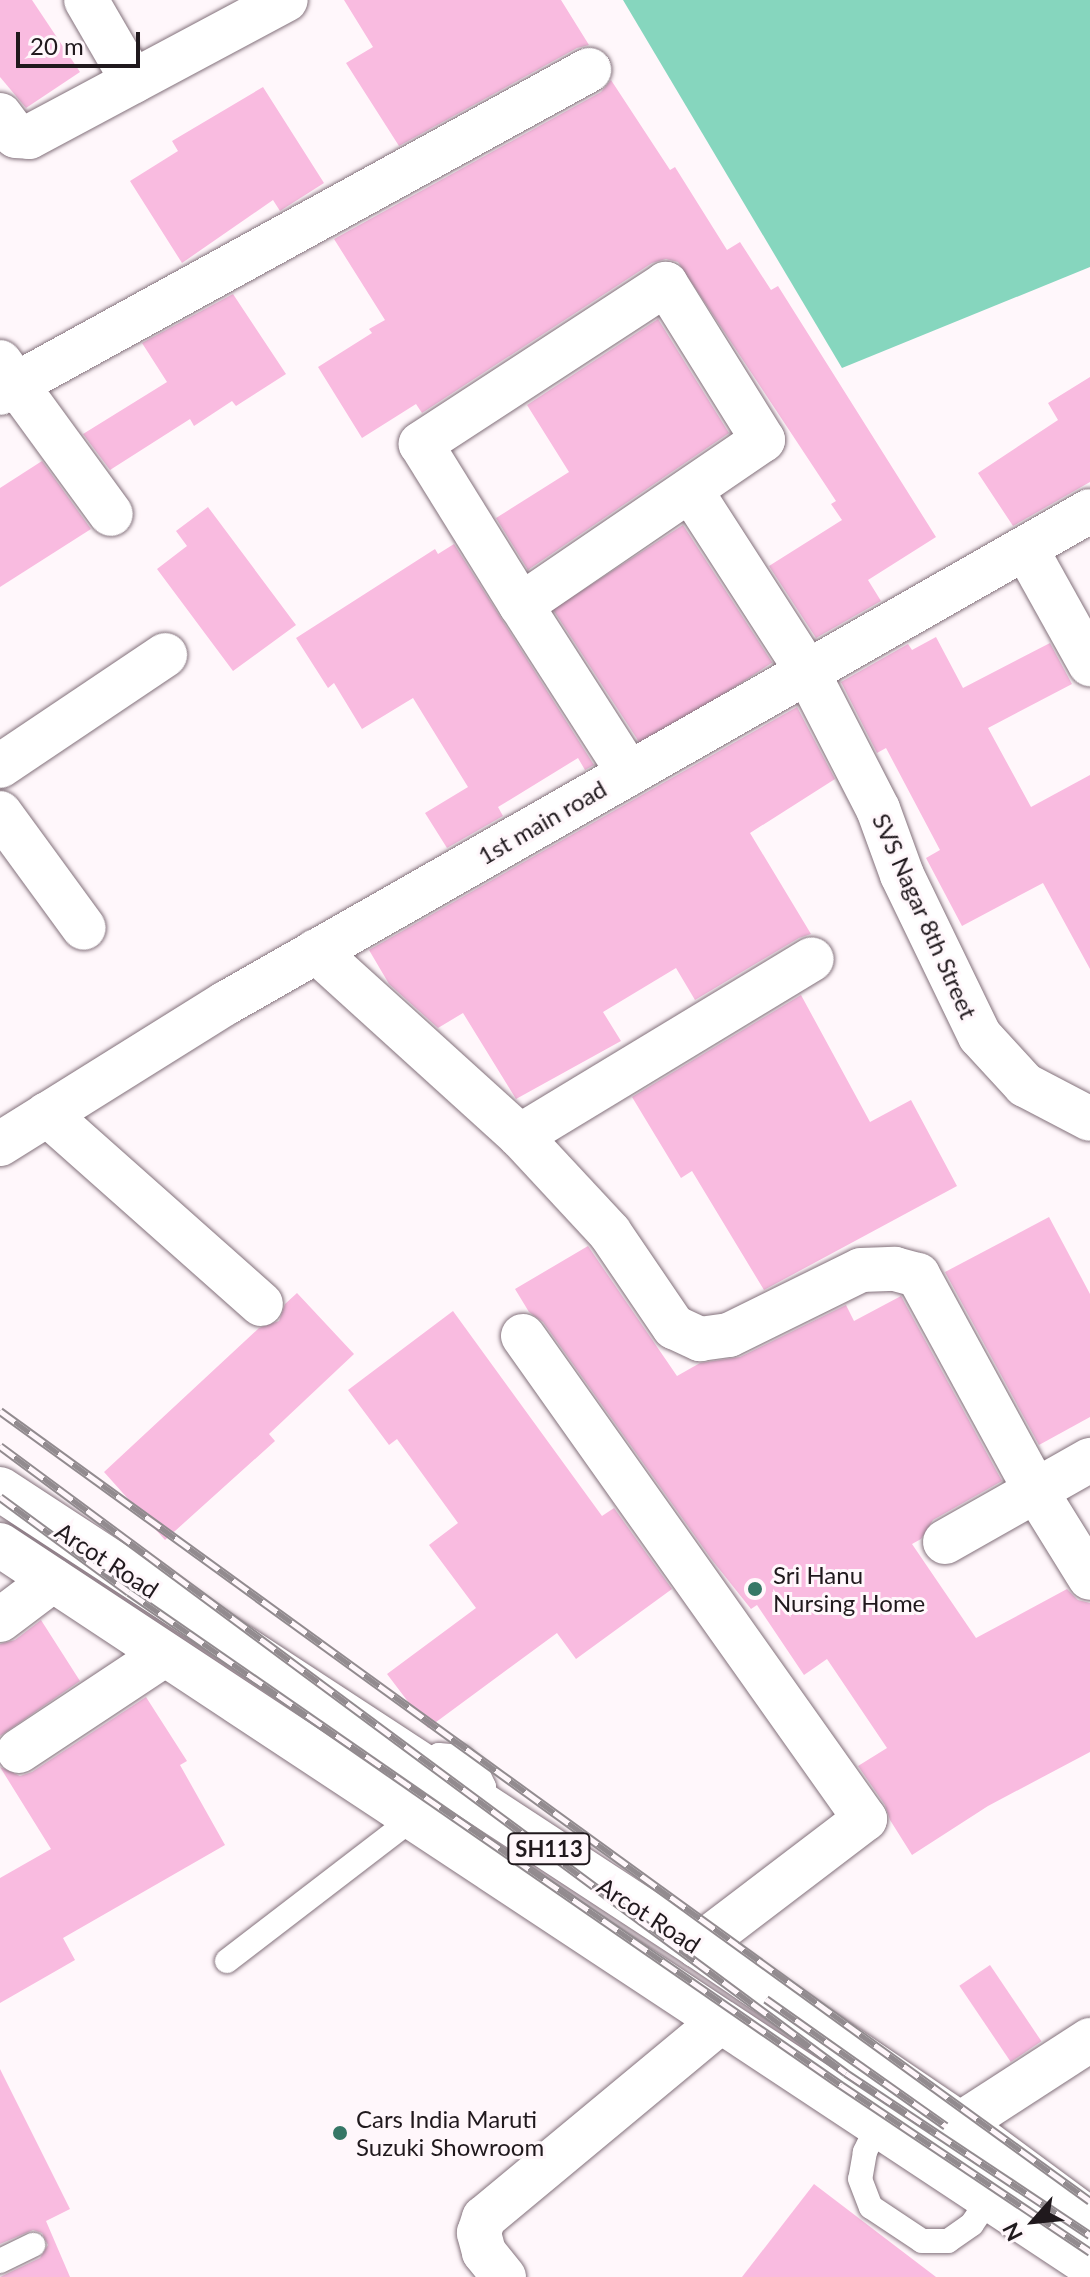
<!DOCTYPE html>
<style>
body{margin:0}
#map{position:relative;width:1090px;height:2277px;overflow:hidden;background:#fff7fb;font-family:Lato,sans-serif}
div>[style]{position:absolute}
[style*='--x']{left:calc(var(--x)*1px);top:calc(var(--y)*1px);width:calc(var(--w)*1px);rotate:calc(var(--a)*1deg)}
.water>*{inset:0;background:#86d6be}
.building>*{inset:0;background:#f9bbe0;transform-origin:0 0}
.roads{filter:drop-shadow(0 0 2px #83717b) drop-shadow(0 0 2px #83717b)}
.lane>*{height:24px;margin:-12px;padding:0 12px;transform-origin:12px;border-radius:12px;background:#fff}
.street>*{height:44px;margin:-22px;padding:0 22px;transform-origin:22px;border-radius:22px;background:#fff}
.primary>*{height:44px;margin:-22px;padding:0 22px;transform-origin:22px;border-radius:22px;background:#fff}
.rail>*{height:9px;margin-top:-4.5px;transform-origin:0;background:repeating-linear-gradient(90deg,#fff7fb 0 18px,#928b8f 0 36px);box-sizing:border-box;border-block:2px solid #928b8f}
.dots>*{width:22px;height:22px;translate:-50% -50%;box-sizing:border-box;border:4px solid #fff7fb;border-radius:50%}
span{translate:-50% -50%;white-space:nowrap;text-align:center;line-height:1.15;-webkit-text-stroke:6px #fff7fb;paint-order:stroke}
.shield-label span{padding:2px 6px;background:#fff7fb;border:2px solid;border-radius:6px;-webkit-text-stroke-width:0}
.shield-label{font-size:22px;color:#20191d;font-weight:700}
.street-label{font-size:24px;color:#20191d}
.poi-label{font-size:24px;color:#20191d}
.left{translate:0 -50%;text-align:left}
.north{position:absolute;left:994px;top:2181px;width:80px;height:80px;-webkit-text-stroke:6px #fff7fb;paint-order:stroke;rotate:243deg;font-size:22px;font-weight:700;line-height:32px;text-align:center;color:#20191d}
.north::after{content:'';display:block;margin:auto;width:28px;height:36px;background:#20191d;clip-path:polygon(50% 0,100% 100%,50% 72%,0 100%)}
.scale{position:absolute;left:16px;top:32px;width:124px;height:36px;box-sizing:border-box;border:4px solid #20191d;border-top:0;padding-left:10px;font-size:24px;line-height:28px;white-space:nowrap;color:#20191d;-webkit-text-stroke:6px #fff7fb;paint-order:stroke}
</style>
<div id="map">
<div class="water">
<div style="clip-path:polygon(623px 0,1090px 0,1090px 267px,842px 368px)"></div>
</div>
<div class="building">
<div style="clip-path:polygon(0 0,32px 0,80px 72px,26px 108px,0 77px)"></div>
<div style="clip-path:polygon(344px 0,561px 0,589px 45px,577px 48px,399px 146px,346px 63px,373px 47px)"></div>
<div style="clip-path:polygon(611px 80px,670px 170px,675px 167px,727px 250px,740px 242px,771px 290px,778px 286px,936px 537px,868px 580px,881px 601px,816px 638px,769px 566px,842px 520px,831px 504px,836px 501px,678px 262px,666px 259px,652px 263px,422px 413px,416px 404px,362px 438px,318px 367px,372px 333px,369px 329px,385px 320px,334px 239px,601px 92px)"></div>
<div style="clip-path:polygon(263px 87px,324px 183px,280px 211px,273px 200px,182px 263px,130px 181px,178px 151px,172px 141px)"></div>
<div style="clip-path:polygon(233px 294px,286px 374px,236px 406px,232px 401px,194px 426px,190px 419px,110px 470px,83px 434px,167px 382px,142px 343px)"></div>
<div style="clip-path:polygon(658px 319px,729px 433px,528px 570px,496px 518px,569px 472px,527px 405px)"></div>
<div style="clip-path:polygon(1090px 377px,1090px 482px,1013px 526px,978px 473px,1058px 420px,1048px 403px)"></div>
<div style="clip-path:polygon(42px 461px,91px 529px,0 587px,0 488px)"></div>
<div style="clip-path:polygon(208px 507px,296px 625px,233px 671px,157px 569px,187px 546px,176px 531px)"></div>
<div style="left:683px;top:525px;width:164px;height:155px;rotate:57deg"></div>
<div style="clip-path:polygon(454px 544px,594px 765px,585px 770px,578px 758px,498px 807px,503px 816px,447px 848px,425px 813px,468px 787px,413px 698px,362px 729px,334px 683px,328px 688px,296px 638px,435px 549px,438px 554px)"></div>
<div style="clip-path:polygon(936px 637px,963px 688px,1050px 643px,1072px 684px,988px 728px,1031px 807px,1090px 775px,1090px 969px,1043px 883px,962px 926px,926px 858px,940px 850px,886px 748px,877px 753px,841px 682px,908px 644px,912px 650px)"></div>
<div style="clip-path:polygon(797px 707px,835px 779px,750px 833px,811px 934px,799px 938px,695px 1000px,676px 968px,603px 1012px,621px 1041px,516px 1099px,463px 1013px,438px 1028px,389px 984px,369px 950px)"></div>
<div style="clip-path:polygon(801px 995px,870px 1122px,911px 1100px,957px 1186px,764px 1290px,692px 1171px,681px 1178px,632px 1097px)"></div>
<div style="clip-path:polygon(1049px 1217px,1090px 1294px,1090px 1417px,1039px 1445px,945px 1272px)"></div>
<div style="clip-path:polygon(588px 1246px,677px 1376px,700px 1363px,740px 1357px,846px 1305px,854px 1321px,901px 1296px,1002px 1481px,933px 1520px,921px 1539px,912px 1544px,976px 1638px,1067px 1589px,1078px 1600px,1090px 1603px,1090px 1752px,988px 1806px,912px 1855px,890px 1820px,885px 1805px,858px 1766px,887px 1748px,827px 1659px,804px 1675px,757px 1605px,751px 1609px,712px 1560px,543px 1322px,529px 1312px,515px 1289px)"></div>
<div style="clip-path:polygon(297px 1293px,354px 1354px,269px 1434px,275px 1441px,165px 1540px,104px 1472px,259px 1328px,279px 1321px,285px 1304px)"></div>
<div style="clip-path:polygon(453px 1311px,602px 1516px,614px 1508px,672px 1589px,576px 1659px,557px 1633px,428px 1728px,387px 1674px,476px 1608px,429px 1545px,458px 1523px,397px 1439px,389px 1445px,348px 1390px)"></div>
<div style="clip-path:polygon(41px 1620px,80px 1681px,0 1736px,0 1644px,15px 1640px)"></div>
<div style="clip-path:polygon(146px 1697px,187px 1761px,180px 1765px,225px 1845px,63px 1938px,75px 1960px,0 2003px,0 1878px,51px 1849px,0 1767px,20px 1776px,32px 1772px)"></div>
<div style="left:990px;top:1965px;width:92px;height:37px;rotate:56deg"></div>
<div style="clip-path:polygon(0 2069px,70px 2209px,46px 2221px,70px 2277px,0 2277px,40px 2258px,48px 2245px,42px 2233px,33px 2230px,0 2244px)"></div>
<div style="clip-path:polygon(814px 2184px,936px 2277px,742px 2277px)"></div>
</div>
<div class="roads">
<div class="lane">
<div style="--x:420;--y:1765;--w:21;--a:-28"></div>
<div style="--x:439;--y:1755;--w:22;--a:5"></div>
<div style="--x:461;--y:1757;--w:24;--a:45"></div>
<div style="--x:478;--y:1774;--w:14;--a:65"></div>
<div style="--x:484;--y:1787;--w:17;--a:100"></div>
<div style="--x:227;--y:1961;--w:233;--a:-37.5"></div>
<div style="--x:877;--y:2127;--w:28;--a:116"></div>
<div style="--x:865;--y:2152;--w:27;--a:100"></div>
<div style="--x:860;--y:2179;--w:30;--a:69"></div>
<div style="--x:871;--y:2207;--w:61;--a:33.7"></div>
<div style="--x:922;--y:2241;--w:26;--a:0"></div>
<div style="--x:948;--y:2241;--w:29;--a:-35"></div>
<div style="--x:972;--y:2224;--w:29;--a:-56"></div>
<div style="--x:0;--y:2261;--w:37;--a:-26"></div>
</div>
<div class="street">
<div style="--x:86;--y:0;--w:94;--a:59.9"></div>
<div style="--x:0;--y:115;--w:26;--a:53"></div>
<div style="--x:16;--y:136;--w:13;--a:4"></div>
<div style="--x:29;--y:137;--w:291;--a:-28.1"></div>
<div style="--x:0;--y:362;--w:188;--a:53.9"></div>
<div style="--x:0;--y:393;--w:672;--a:-28.74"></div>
<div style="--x:691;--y:491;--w:214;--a:57.2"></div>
<div style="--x:807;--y:671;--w:155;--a:62.8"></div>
<div style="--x:878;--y:809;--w:70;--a:70"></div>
<div style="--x:902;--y:875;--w:179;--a:64.2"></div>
<div style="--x:980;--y:1036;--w:67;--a:47.4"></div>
<div style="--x:1025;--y:1085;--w:73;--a:27.6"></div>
<div style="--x:1026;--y:549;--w:132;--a:60.9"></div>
<div style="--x:521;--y:605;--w:293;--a:-34.3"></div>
<div style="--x:763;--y:440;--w:184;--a:-121.9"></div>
<div style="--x:666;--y:284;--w:293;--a:146.9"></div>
<div style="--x:421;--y:444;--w:190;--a:58.2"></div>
<div style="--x:521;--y:605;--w:200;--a:57.3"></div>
<div style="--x:0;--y:766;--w:199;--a:-33.9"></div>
<div style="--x:0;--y:813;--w:142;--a:53.9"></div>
<div style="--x:316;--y:951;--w:275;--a:42.2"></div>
<div style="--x:520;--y:1136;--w:132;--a:47.1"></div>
<div style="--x:610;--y:1233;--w:114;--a:55.8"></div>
<div style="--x:674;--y:1327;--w:29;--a:25"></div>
<div style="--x:700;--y:1339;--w:29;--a:-8"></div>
<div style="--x:729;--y:1335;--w:147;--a:-26.2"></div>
<div style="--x:861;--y:1270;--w:34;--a:-2"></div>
<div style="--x:895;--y:1269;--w:24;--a:15"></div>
<div style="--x:918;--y:1275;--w:246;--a:61.4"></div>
<div style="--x:1036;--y:1491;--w:102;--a:58.2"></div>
<div style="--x:47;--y:1114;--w:286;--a:41.6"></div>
<div style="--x:520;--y:1136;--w:341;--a:-31.2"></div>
<div style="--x:0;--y:1144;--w:266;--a:-32"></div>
<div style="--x:226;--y:1003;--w:994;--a:-29.66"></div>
<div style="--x:523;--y:1336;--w:592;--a:54.7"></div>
<div style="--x:865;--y:1819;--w:210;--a:142.7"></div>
<div style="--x:945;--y:1542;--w:167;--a:-29.5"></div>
<div style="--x:0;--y:1620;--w:66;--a:-37"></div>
<div style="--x:19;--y:1751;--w:174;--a:-33.5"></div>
<div style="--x:942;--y:2154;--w:35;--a:-59"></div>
<div style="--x:960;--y:2124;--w:155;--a:-32.9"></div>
<div style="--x:504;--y:2277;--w:32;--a:-129"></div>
<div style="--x:484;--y:2252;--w:20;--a:-105"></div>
<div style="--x:479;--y:2233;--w:16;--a:-72"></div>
<div style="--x:484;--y:2218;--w:305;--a:-39.7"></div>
</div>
<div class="primary">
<div style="--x:0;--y:1489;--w:834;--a:33.21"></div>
<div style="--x:698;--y:1946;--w:317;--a:34.2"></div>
<div style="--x:960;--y:2124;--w:162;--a:36.4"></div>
<div style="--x:0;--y:1545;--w:1306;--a:33.45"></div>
</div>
</div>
<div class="rail">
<div style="--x:0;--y:1411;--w:1346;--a:35.93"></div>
<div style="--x:0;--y:1446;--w:1053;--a:36.54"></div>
<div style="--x:846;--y:2073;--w:293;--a:33.6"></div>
<div style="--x:0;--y:1497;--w:160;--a:36.4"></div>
<div style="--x:129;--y:1592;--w:866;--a:34.7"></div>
<div style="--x:841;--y:2085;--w:300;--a:33.8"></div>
<div style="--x:766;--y:1999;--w:220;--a:35.2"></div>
</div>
<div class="dots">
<div style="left:755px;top:1589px;background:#367766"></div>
<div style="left:340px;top:2133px;background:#367766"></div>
</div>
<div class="shield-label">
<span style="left:549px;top:1849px">SH113</span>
</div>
<div class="street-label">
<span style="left:542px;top:822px;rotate:-30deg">1st main road</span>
<span style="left:925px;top:916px;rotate:66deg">SVS Nagar 8th Street</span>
<span style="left:107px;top:1560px;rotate:33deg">Arcot Road</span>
<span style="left:649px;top:1915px;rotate:33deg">Arcot Road</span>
</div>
<div class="poi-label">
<span class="left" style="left:773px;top:1589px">Sri Hanu<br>Nursing Home</span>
<span class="left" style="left:356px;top:2133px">Cars India Maruti<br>Suzuki Showroom</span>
</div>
<div class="north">N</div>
<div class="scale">20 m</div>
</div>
